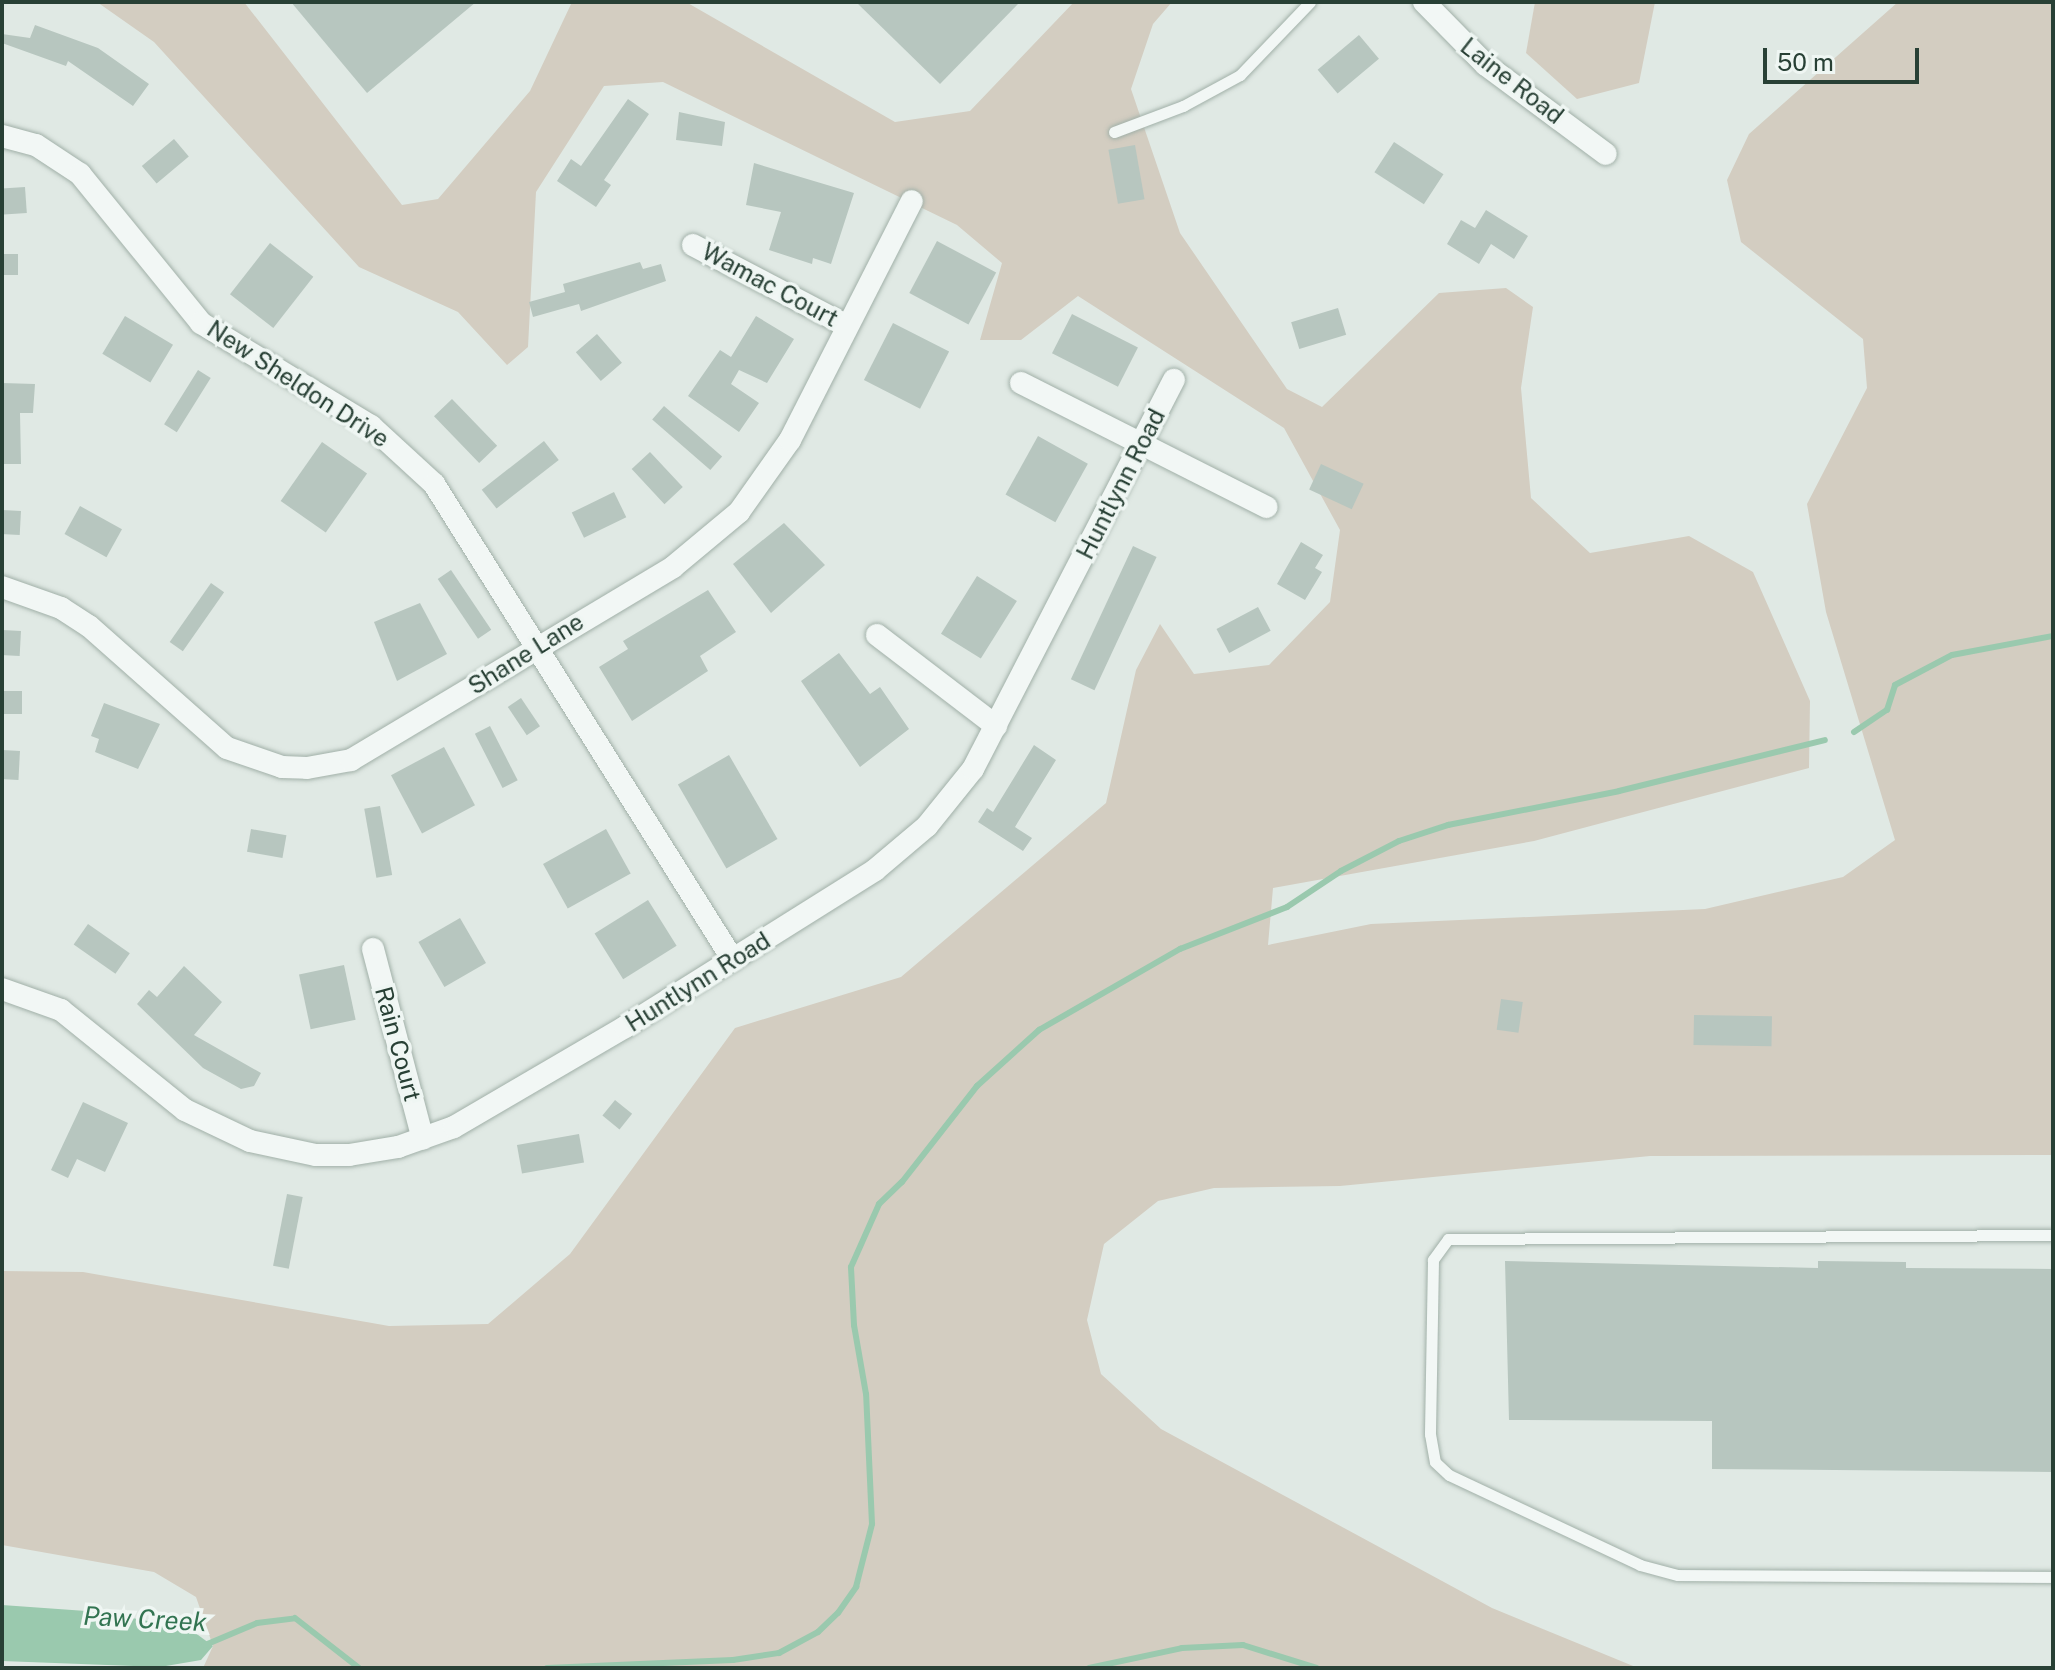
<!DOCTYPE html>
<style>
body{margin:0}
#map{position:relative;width:2055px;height:1670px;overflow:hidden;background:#e0e9e4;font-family:"Public Sans",sans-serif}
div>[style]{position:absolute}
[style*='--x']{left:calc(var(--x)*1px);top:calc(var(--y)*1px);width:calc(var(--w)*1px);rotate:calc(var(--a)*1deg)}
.green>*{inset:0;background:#d3cdc1}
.water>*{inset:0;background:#9ac9ae}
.stream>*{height:6px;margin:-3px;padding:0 3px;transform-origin:3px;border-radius:3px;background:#9ac9ae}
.building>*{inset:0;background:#b7c6bf;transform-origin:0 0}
.roads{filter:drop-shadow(0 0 2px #a1b0a8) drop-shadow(0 0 2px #a1b0a8)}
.lane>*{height:11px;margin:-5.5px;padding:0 5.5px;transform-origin:5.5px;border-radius:5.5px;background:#f2f7f5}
.street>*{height:22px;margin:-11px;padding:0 11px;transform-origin:11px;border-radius:11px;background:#f2f7f5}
span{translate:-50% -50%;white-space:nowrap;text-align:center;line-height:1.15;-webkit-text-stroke:7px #eff6f3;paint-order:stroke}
.street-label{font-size:24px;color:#284035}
.water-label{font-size:26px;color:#327451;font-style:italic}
.frame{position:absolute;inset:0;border:4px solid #284035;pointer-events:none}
.scale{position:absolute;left:1763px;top:48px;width:156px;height:36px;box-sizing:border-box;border:4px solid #284035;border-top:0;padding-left:10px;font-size:24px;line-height:28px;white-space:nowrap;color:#284035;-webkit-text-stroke:6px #eff6f3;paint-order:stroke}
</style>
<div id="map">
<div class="green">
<div style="clip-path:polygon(97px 2px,244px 2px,402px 205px,438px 199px,530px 91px,572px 2px,686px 2px,895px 122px,970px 111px,1074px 2px,1172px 2px,1153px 24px,1131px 89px,1180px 233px,1287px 389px,1322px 407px,1439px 293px,1506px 288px,1533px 307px,1521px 388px,1531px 498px,1590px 553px,1689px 536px,1753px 572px,1810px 701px,1809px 768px,1534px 841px,1273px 888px,1268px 945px,1371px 924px,1705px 909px,1843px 877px,1895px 840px,1826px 612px,1807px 504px,1867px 388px,1863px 339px,1741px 242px,1727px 180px,1749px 134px,1898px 2px,2053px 2px,2053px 1155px,1650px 1156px,1340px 1186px,1214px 1188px,1158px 1201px,1104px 1244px,1087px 1320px,1101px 1374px,1161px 1429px,1492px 1608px,1638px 1668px,203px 1668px,213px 1646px,196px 1597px,154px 1572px,2px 1545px,2px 1271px,83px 1272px,389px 1326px,488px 1324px,570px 1254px,735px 1028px,901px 977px,1106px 803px,1136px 670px,1160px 624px,1194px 674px,1269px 665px,1330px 602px,1340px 530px,1284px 428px,1078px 296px,1021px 340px,980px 340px,1002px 263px,957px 225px,663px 82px,604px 86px,536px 192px,528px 347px,507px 365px,458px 312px,359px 267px,154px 42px)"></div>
<div style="clip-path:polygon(1535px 2px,1655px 2px,1639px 83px,1577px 99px,1526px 53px)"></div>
</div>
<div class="water">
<div style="clip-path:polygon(2px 1605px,100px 1612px,164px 1624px,194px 1632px,213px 1646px,201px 1660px,160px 1667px,2px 1661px)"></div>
</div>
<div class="stream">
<div style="--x:1854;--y:732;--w:40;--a:-34"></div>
<div style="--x:1887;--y:710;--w:26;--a:-72"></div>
<div style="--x:1895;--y:685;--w:64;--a:-27.8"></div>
<div style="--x:1952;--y:655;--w:103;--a:-10.7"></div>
<div style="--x:205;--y:1645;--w:56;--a:-22.9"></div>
<div style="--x:257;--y:1623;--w:38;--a:-7"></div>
<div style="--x:295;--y:1618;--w:81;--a:38"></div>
<div style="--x:547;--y:1668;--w:186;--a:-2.5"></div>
<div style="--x:733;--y:1660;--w:47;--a:-8.7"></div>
<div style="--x:779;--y:1653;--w:44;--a:-28.3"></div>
<div style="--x:818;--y:1632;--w:28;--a:-44"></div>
<div style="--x:838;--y:1613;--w:32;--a:-55"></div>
<div style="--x:856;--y:1587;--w:65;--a:-75.7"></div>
<div style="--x:872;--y:1524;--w:130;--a:-92.6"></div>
<div style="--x:866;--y:1394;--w:70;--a:-99.9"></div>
<div style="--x:854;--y:1325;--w:58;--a:-93"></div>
<div style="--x:851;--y:1267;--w:69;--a:-66"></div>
<div style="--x:879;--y:1204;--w:32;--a:-44"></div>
<div style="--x:902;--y:1182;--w:122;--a:-52"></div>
<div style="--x:977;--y:1086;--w:84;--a:-42.1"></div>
<div style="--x:1039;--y:1030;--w:163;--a:-29.9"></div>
<div style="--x:1180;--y:949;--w:115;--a:-21.4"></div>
<div style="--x:1287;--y:907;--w:65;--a:-33.7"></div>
<div style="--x:1341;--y:871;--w:65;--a:-27.3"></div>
<div style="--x:1399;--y:841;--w:52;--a:-18.1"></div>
<div style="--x:1448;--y:825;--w:174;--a:-11.2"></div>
<div style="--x:1619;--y:791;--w:212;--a:-13.9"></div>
<div style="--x:1089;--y:1668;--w:95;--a:-12.1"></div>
<div style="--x:1182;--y:1648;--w:61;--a:-2.8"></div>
<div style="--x:1243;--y:1645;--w:77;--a:17.3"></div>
</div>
<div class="building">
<div style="clip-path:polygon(291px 2px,476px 2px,367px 93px)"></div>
<div style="clip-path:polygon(856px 2px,1020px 2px,940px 84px)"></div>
<div style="clip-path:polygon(35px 25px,98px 48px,149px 84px,133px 106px,68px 61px,66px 66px,2px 43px,2px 34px,30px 38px)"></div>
<div style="left:1359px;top:35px;width:31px;height:54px;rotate:50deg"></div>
<div style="clip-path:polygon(628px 99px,649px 114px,604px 180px,611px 185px,596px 207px,557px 181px,571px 159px,581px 166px)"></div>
<div style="clip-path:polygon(679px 112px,725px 122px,722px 146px,676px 140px)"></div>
<div style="left:174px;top:139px;width:23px;height:42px;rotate:50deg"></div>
<div style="left:1394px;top:142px;width:59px;height:36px;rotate:33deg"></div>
<div style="left:1135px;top:145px;width:55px;height:27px;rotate:80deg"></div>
<div style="clip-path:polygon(754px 163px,854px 193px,831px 264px,813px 258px,812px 264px,769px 250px,781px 212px,746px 205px)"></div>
<div style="left:25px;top:187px;width:26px;height:23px;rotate:86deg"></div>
<div style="clip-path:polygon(1486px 210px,1528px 236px,1514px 259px,1491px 244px,1479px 264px,1447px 244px,1461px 220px,1475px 228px)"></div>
<div style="left:937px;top:241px;width:67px;height:59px;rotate:28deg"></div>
<div style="left:270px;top:243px;width:55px;height:65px;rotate:38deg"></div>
<div style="left:2px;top:254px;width:16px;height:21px"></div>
<div style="clip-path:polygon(640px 262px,643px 269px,661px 264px,666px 281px,581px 311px,579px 304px,533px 317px,529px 302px,565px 292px,563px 284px)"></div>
<div style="left:1338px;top:308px;width:28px;height:49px;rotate:73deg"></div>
<div style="left:1072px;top:314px;width:74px;height:44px;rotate:27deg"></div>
<div style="left:125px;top:316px;width:56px;height:44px;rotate:31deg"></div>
<div style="clip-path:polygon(756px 316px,794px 339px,767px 383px,739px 370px,731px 384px,759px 403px,739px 432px,688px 396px,720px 350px,731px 357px)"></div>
<div style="left:893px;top:323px;width:63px;height:64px;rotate:27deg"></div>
<div style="left:597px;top:334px;width:38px;height:28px;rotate:49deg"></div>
<div style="left:198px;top:370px;width:15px;height:64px;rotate:32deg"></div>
<div style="clip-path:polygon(2px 383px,35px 384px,33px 413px,20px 413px,21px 464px,2px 464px)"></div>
<div style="left:452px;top:399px;width:65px;height:25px;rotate:46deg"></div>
<div style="left:664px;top:406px;width:77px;height:18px;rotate:41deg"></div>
<div style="left:1038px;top:436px;width:57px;height:67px;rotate:29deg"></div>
<div style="left:544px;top:441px;width:24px;height:79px;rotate:52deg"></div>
<div style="left:322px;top:442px;width:55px;height:72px;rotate:35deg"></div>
<div style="left:650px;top:452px;width:48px;height:25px;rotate:47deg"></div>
<div style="left:1321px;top:464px;width:47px;height:28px;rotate:25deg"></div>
<div style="left:614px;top:492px;width:28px;height:47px;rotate:64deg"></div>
<div style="left:80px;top:506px;width:48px;height:32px;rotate:29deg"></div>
<div style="left:2px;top:510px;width:19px;height:24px;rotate:3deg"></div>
<div style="clip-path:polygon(784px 523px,825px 565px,771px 613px,733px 564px)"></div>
<div style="clip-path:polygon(1301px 542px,1323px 555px,1315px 568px,1322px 572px,1305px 600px,1277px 584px)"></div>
<div style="left:1133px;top:546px;width:26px;height:147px;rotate:25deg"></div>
<div style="left:451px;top:570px;width:72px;height:16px;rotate:56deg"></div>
<div style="left:977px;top:576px;width:47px;height:68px;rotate:32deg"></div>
<div style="left:211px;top:583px;width:16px;height:72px;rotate:35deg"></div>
<div style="clip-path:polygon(708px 590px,736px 632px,700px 656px,708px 671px,632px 721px,599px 667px,628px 649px,623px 641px)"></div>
<div style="clip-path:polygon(420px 603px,447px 654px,397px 681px,374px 622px)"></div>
<div style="left:1258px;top:607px;width:27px;height:47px;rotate:62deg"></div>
<div style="left:2px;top:630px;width:19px;height:25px;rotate:3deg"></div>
<div style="clip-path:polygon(839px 653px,870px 694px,880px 687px,909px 729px,860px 767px,801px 681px)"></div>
<div style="left:2px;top:691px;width:20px;height:23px"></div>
<div style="left:521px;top:698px;width:34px;height:16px;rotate:56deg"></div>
<div style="clip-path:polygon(104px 703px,160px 724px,138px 769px,95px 752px,99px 739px,91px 736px)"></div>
<div style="left:490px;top:726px;width:61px;height:17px;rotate:63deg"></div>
<div style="clip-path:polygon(1034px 745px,1056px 760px,1015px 827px,1032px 838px,1023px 851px,978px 822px,987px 808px,993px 812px)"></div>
<div style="left:444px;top:747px;width:66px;height:60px;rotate:62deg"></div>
<div style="left:2px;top:750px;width:18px;height:29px;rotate:3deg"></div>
<div style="left:729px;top:755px;width:97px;height:59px;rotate:60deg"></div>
<div style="left:380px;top:806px;width:70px;height:16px;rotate:80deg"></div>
<div style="left:251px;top:829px;width:36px;height:23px;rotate:10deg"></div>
<div style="left:606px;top:829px;width:51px;height:72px;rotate:61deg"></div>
<div style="left:648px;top:900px;width:54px;height:63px;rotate:58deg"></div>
<div style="left:460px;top:918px;width:52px;height:48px;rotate:60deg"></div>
<div style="left:88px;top:924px;width:51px;height:25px;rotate:35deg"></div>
<div style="left:344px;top:965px;width:56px;height:46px;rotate:78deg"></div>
<div style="clip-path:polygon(184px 966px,222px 1002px,194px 1035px,261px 1073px,254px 1086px,241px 1089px,203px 1068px,137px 1004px,149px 990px,157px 997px)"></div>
<div style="left:1501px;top:999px;width:22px;height:31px;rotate:8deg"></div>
<div style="left:1694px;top:1015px;width:78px;height:30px;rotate:1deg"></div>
<div style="left:615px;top:1100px;width:22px;height:20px;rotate:39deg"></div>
<div style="clip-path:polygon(83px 1102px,128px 1123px,105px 1172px,77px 1159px,68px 1178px,51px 1170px)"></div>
<div style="left:579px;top:1134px;width:29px;height:63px;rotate:80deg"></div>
<div style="left:287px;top:1194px;width:16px;height:73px;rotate:11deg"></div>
<div style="clip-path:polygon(1505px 1261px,1818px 1268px,1818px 1261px,1906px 1262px,1906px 1268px,2053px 1269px,2053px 1472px,1712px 1469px,1712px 1421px,1509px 1420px)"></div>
</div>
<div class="roads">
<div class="lane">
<div style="--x:1114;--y:132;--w:74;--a:-20.6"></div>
<div style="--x:1183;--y:106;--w:65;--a:-28.5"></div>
<div style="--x:1240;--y:75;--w:101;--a:-46.2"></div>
<div style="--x:2053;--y:1235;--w:605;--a:179.62"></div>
<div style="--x:1448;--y:1239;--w:26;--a:126"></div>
<div style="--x:1433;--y:1260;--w:174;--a:91"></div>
<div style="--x:1430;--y:1434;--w:28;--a:80"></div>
<div style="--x:1435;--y:1462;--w:19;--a:43"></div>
<div style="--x:1449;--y:1475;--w:211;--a:25.2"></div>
<div style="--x:1640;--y:1565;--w:39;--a:15"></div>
<div style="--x:1678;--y:1575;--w:375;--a:0.3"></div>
</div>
<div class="street">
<div style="--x:1424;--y:2;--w:88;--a:45.5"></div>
<div style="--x:1486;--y:65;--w:149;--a:36.6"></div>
<div style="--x:2;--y:136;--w:35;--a:15"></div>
<div style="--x:36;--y:145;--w:53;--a:33.4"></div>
<div style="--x:80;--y:174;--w:192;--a:50.9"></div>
<div style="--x:201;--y:323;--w:199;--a:31.2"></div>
<div style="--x:371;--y:426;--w:86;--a:42.6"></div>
<div style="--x:434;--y:484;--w:562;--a:57.86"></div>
<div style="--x:693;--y:245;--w:174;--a:27.7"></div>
<div style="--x:1021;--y:383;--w:275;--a:26.8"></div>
<div style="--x:2;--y:587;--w:63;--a:19.6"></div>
<div style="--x:61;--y:608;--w:33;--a:33"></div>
<div style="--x:89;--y:626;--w:184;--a:41.5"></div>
<div style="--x:227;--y:748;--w:58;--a:19.1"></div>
<div style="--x:282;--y:767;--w:25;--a:2"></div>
<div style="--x:307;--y:768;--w:45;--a:-10.3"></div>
<div style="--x:351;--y:760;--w:375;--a:-30.9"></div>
<div style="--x:673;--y:567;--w:86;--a:-39.8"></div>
<div style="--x:739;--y:512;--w:88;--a:-54.7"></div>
<div style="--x:790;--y:440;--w:268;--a:-63"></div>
<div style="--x:877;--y:635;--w:150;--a:37.4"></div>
<div style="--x:373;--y:949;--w:196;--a:75.3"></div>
<div style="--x:2;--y:989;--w:63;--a:19.6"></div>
<div style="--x:61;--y:1010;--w:159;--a:38.9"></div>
<div style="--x:185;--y:1110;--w:72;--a:25.5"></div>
<div style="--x:250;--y:1141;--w:67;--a:12"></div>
<div style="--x:316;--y:1155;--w:33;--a:0"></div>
<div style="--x:349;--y:1155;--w:50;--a:-9.3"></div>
<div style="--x:398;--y:1147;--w:59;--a:-19.7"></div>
<div style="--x:454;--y:1127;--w:198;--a:-30.3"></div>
<div style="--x:625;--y:1027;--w:295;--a:-32.1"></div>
<div style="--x:875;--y:870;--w:68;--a:-40.2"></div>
<div style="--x:927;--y:826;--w:73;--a:-51.1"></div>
<div style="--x:973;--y:769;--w:438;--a:-62.7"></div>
</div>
</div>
<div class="street-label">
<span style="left:1512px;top:81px;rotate:38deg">Laine Road</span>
<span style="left:770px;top:285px;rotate:28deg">Wamac Court</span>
<span style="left:298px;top:384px;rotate:33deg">New Sheldon Drive</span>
<span style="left:1121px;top:484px;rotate:-63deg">Huntlynn Road</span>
<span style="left:526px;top:654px;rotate:-32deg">Shane Lane</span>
<span style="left:698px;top:982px;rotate:-32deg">Huntlynn Road</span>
<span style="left:398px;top:1044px;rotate:75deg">Rain Court</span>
</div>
<div class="water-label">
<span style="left:145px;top:1619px;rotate:3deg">Paw Creek</span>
</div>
<div class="frame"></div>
<div class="scale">50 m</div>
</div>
